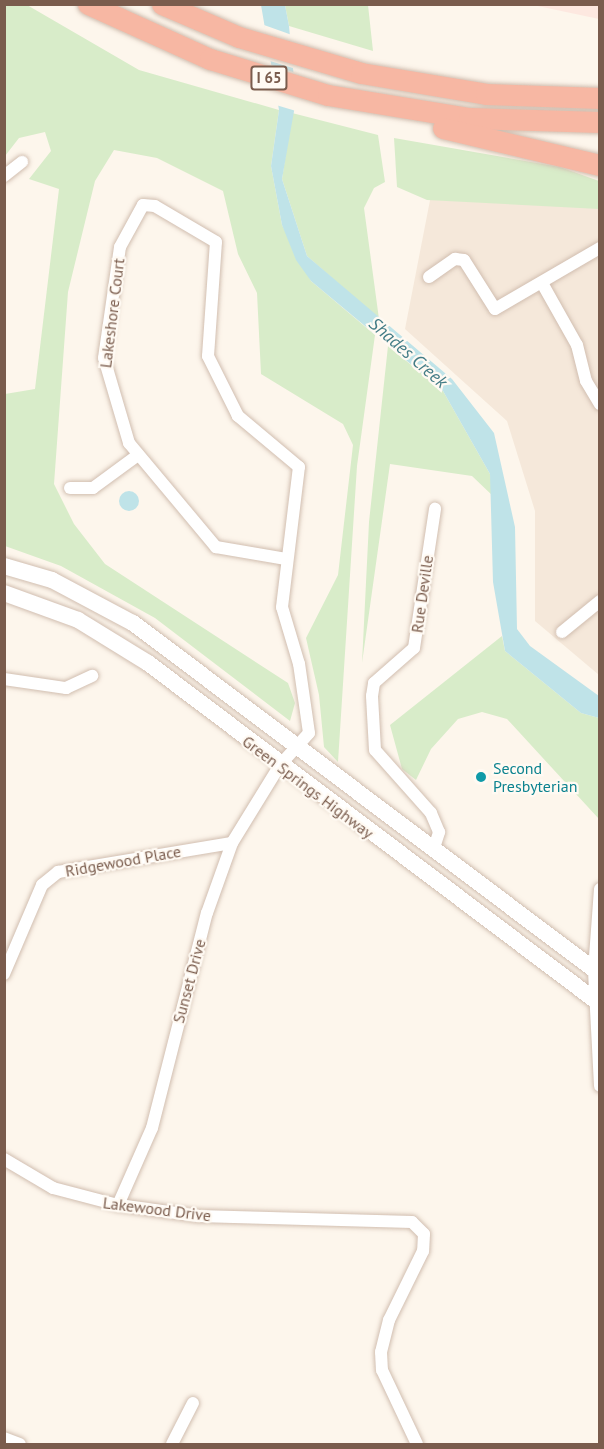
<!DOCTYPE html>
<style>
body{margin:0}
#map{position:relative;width:604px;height:1449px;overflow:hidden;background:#fdf6ec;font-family:"PT Sans",sans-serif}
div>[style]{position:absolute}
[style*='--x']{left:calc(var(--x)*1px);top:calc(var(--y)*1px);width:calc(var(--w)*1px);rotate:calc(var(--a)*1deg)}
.residential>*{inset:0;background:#f5e8da}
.commercial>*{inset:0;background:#fde8e0}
.green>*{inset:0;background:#d8ecc9}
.water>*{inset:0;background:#bfe3e8}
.round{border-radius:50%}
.pier>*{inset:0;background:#fdf6ec}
.roads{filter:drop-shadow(0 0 2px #d1beb0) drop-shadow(0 0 2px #d1beb0)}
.minor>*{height:12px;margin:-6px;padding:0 6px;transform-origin:6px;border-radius:6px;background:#fff}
.secondary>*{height:16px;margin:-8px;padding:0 8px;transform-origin:8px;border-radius:8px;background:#fff}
.motorway>*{height:21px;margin:-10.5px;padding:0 10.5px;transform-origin:10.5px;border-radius:10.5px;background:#f7b7a3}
.dots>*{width:16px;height:16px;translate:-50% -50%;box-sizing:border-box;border:3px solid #fffaf3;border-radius:50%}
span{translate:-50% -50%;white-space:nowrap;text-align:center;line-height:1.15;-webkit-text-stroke:4.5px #fffaf3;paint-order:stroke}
.shield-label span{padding:2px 4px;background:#fffaf3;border:2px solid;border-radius:4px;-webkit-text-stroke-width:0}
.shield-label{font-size:15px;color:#7a5c4d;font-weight:700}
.street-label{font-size:16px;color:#7a5c4d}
.culture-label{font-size:16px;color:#0d838f}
.left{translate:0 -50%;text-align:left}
.water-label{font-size:18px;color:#437c86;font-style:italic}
.frame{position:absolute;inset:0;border:6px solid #7a5c4d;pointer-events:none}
</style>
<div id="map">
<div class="residential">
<div style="clip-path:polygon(432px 190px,599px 204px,599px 675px,535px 621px,535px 511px,507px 421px,405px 329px)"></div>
</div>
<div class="commercial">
<div style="clip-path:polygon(533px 5px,599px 5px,599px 19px)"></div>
</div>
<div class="green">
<div style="clip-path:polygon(5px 5px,27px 5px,139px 70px,279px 110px,271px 166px,282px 225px,311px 281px,375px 335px,357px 466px,338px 762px,324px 747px,319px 695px,306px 638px,338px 575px,353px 445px,343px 424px,261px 374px,257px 293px,238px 254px,223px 191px,157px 158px,114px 150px,95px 181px,68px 292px,54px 484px,74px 524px,105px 564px,288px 683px,295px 703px,290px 721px,155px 618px,61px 566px,5px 546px,5px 394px,35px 389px,59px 189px,29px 179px,51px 151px,45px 132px,19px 138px,5px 156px)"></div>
<div style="clip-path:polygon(285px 5px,368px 5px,373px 51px,289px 26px)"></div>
<div style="clip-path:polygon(292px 113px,378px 135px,385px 182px,374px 188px,364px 208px,379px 319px,307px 256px,282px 179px)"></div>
<div style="clip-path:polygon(394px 138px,560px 167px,599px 181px,599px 209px,427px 200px,397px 187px)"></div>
<div style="clip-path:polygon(388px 346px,443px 391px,490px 474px,494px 497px,472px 476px,390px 464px,362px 663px,369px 522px)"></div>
<div style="clip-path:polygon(502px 636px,505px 651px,581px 713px,599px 718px,599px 819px,507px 719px,482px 712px,458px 719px,431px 749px,416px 780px,402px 769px,390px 725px)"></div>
</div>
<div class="water">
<div style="clip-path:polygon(261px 5px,285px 5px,289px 26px,296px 100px,282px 179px,307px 256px,452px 379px,494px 433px,515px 527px,517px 629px,530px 646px,599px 696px,599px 718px,581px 713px,505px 651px,493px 582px,490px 474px,443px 391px,311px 281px,296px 260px,282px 225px,271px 166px,279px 110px)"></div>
<div class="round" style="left:119px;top:491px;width:20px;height:20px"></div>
</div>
<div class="pier">
<div style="clip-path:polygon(264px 25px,292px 35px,296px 69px,270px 61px)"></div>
<div style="clip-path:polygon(271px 65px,296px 73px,296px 111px,276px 105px)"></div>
</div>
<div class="roads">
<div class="minor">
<div style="--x:4;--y:176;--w:23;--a:-38"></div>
<div style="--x:429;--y:277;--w:32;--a:-35"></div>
<div style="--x:455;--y:259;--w:9;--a:6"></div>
<div style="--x:464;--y:260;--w:58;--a:57.7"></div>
<div style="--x:495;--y:309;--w:121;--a:-30.2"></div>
<div style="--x:542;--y:283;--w:71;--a:60.6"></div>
<div style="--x:577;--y:345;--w:37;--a:76"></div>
<div style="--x:586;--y:381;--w:27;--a:59"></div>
<div style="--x:70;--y:488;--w:23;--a:0"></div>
<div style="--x:93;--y:488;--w:56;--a:-36.3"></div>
<div style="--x:562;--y:632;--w:49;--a:-39.2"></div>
<div style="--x:4;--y:679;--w:63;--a:8.3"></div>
<div style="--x:66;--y:688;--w:29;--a:-25"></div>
<div style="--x:433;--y:851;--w:20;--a:-72"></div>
<div style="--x:439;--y:832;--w:21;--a:-113"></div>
<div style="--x:431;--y:813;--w:84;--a:-131.6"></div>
<div style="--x:375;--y:750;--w:54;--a:-93.2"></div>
<div style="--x:372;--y:696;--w:13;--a:-81"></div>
<div style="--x:374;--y:683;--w:53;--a:-41.2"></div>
<div style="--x:414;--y:648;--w:141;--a:-81.4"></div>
<div style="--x:600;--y:889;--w:82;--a:94.2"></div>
<div style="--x:594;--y:971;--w:115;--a:87"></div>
<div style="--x:4;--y:974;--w:97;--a:-66.9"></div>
<div style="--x:42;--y:885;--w:21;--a:-39"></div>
<div style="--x:58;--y:872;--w:176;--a:-9.5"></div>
<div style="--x:4;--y:1159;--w:57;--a:30.6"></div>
<div style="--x:53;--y:1188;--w:67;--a:14.7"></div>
<div style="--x:118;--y:1205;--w:81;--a:7.8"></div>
<div style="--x:198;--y:1216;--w:214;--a:1.6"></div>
<div style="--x:412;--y:1222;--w:17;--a:45"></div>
<div style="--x:424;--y:1234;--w:17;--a:93"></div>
<div style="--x:423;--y:1251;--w:77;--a:116.2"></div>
<div style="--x:389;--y:1320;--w:33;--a:104"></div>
<div style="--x:381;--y:1352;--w:18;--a:87"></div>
<div style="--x:382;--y:1370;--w:82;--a:64.7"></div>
<div style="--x:118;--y:1205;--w:84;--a:-66.2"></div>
<div style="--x:152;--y:1128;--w:222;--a:-75.7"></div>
<div style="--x:207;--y:913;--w:74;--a:-70.3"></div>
<div style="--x:232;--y:843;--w:92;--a:-58.4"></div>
<div style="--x:280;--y:765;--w:43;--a:-47.8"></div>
<div style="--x:309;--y:733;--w:70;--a:-98.2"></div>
<div style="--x:299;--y:664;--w:59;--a:-106.6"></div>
<div style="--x:282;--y:607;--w:141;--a:-83.1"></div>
<div style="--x:299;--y:467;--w:80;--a:-140.1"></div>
<div style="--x:238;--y:416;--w:67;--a:-116.6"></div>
<div style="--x:208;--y:356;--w:114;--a:-86"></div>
<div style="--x:216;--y:242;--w:71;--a:-149.5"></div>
<div style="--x:155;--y:206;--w:12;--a:-175"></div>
<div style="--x:143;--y:205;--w:48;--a:118.7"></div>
<div style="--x:120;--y:247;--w:112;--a:98.2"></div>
<div style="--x:104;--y:358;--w:89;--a:73.6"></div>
<div style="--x:129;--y:443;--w:136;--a:50.1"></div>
<div style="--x:216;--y:547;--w:71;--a:9.7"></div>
<div style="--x:4;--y:1438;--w:17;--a:21"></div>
<div style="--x:172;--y:1444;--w:46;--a:-62.9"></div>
</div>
<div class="secondary">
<div style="--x:4;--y:566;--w:50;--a:16.3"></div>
<div style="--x:52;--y:580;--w:92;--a:28"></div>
<div style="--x:133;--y:623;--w:584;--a:36.93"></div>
<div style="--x:4;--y:593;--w:79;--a:20"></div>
<div style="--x:78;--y:620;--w:82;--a:31.6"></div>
<div style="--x:148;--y:663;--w:566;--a:37.03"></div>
</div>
<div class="motorway">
<div style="--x:88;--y:4;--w:134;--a:24.3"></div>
<div style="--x:210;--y:59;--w:123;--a:17"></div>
<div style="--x:328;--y:95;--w:143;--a:9.3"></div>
<div style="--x:469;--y:118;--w:131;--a:1.7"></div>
<div style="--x:162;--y:4;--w:84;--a:23.2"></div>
<div style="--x:239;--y:37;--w:127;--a:16.4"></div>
<div style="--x:361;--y:73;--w:127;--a:9.5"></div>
<div style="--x:486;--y:94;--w:114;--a:2"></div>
<div style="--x:443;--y:128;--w:161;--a:13.3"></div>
</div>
</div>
<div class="dots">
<div style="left:481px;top:777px;background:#0f9aa8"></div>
</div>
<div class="shield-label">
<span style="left:269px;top:78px">I 65</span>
</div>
<div class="street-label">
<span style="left:112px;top:313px;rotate:-83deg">Lakeshore Court</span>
<span style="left:422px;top:594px;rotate:-82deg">Rue Deville</span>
<span style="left:308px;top:787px;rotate:37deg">Green Springs Highway</span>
<span style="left:123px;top:861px;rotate:-10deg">Ridgewood Place</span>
<span style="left:189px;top:981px;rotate:-75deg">Sunset Drive</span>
<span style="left:157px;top:1209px;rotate:7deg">Lakewood Drive</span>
</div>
<div class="culture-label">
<span class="left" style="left:493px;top:777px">Second<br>Presbyterian</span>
</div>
<div class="water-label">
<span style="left:408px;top:353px;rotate:41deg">Shades Creek</span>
</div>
<div class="frame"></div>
</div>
